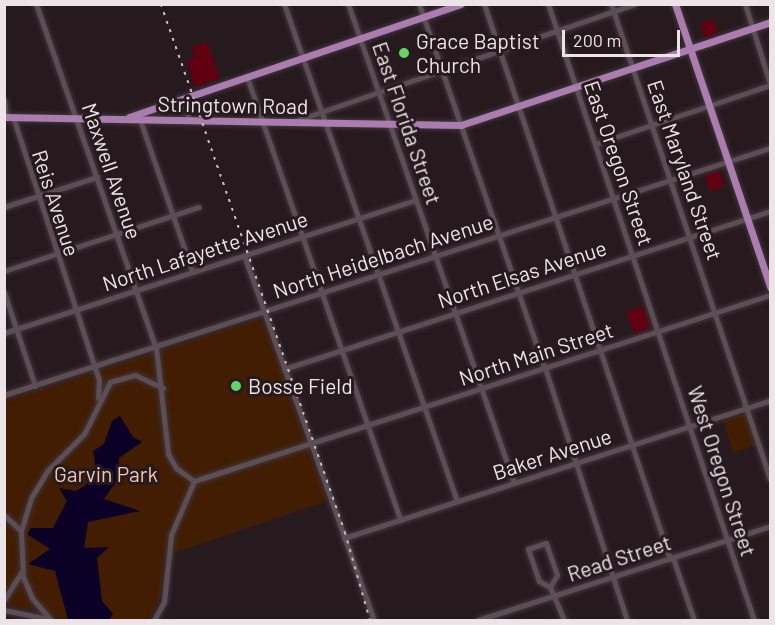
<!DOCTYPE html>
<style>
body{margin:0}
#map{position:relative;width:775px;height:625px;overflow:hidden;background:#261a1f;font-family:Barlow,sans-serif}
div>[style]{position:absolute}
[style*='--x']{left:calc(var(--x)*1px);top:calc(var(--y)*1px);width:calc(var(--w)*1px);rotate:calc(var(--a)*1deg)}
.green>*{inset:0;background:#421d02;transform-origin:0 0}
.water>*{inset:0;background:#0b0126}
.building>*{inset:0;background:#610010;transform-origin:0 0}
.roads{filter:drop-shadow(0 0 2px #40363a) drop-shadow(0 0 2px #40363a)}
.minor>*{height:5px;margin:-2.5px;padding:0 2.5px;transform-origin:2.5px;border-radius:2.5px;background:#5d4e55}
.major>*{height:7px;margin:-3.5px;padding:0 3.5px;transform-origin:3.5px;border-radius:3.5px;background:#aa7caf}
.rail>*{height:1.5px;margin-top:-0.75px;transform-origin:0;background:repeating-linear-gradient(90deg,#c7bdc1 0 3px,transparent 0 9px)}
.dots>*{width:16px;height:16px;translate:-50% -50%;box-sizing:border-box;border:3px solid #261a1f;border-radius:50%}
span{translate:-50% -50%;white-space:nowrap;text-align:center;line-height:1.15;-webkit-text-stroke:6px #261a1f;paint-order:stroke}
.poi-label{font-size:21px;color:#ede4e8}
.left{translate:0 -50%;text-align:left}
.street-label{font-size:21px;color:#ede4e8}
.park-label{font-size:21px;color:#f4c7ad}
.frame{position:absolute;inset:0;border:6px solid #ede4e8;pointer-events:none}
.scale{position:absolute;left:562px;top:30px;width:118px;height:27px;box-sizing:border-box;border:3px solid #ede4e8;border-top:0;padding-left:8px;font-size:18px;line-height:21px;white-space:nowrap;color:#ede4e8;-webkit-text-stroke:4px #261a1f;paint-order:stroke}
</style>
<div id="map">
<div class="green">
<div style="clip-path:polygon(258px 319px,266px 325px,327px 501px,165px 556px,160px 598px,149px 620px,57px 620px,44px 612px,5px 605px,4px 401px)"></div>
<div style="left:745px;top:414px;width:33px;height:23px;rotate:72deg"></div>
</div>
<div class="water">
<div style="clip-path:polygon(120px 416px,133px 437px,142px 442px,119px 458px,118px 479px,104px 499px,140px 511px,88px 522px,84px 548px,109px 547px,97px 558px,102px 601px,113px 614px,109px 620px,68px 620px,55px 571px,28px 564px,50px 549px,27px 534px,31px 528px,53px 528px,67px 501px,59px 488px,76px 491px,86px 485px,96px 468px,93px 451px,104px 444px,112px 421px)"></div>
</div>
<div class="building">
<div style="left:713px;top:19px;width:15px;height:14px;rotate:70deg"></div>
<div style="clip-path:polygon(207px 42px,220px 78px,195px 87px,187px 61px,195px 57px,192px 47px)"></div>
<div style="left:720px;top:171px;width:16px;height:16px;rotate:72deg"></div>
<div style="left:643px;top:306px;width:23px;height:18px;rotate:70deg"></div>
</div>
<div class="roads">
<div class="minor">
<div style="--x:36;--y:4;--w:364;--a:70.8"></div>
<div style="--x:156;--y:348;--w:107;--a:83.5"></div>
<div style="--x:168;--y:454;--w:16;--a:60"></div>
<div style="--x:176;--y:468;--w:22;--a:36"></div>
<div style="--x:284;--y:4;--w:526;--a:70.81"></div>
<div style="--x:348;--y:4;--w:507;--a:70.89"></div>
<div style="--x:419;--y:4;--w:385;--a:71"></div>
<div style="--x:484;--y:4;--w:585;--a:71.47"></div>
<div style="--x:548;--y:4;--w:650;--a:71.51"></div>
<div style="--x:611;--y:4;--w:501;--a:71.49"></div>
<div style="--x:745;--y:4;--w:84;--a:72.6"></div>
<div style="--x:247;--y:77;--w:469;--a:70.9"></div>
<div style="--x:183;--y:99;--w:22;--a:74"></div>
<div style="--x:4;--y:100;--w:17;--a:83"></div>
<div style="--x:13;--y:117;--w:277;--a:71.9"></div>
<div style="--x:99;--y:380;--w:18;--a:93"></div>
<div style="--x:140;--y:120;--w:160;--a:71"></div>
<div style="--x:295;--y:121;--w:359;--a:-19"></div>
<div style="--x:595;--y:144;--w:185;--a:-18.6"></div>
<div style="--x:4;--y:207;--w:98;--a:-17.9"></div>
<div style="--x:245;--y:258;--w:384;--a:70.4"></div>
<div style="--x:4;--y:271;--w:205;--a:-18.2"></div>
<div style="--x:4;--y:292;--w:99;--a:71.7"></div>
<div style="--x:4;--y:333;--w:433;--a:-17.9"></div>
<div style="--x:545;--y:368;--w:265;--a:72"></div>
<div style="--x:284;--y:369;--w:511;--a:-18.01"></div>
<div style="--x:4;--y:395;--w:805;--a:-17.87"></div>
<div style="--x:4;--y:515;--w:23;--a:43"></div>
<div style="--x:344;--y:538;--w:448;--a:-17.9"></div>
<div style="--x:673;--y:558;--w:65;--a:71.3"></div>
<div style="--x:550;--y:587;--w:14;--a:-60"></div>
<div style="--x:557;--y:575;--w:34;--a:-109"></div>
<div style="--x:546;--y:543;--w:19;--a:162"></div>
<div style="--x:528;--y:549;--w:34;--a:71"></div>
<div style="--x:539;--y:581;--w:13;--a:29"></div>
<div style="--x:550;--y:587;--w:36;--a:67"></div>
<div style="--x:4;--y:600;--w:34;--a:-58"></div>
<div style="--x:4;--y:610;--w:45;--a:11.6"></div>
<div style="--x:51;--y:620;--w:29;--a:-131"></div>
<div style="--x:32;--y:598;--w:23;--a:-113"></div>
<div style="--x:23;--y:577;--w:46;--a:-92.5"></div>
<div style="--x:21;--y:531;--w:34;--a:-73"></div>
<div style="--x:31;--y:498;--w:31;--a:-59"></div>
<div style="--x:47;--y:471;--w:52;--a:-45"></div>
<div style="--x:84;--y:434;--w:58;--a:-63.4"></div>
<div style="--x:110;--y:382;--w:26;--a:-16"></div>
<div style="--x:135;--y:375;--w:31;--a:25"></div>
<div style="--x:154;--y:620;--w:21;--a:-61"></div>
<div style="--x:164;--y:602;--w:67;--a:-84"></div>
<div style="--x:171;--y:535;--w:59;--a:-66.9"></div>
<div style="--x:194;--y:481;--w:605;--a:-17.9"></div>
<div style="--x:478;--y:620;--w:307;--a:-17.8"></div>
</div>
<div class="major">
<div style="--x:675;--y:4;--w:299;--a:71.4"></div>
<div style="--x:4;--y:117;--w:457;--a:1"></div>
<div style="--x:461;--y:125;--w:326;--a:-18.4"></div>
<div style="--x:129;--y:117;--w:350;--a:-18.8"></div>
</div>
</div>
<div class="rail">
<div style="--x:161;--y:4;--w:559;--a:70.79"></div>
<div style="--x:345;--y:532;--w:91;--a:74.1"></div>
</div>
<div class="dots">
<div style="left:404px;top:53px;background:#64d468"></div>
<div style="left:236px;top:386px;background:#64d468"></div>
</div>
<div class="poi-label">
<span class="left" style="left:416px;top:53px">Grace Baptist<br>Church</span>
<span class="left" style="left:248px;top:386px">Bosse Field</span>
</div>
<div class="street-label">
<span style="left:233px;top:105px;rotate:1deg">Stringtown Road</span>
<span style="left:407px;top:123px;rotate:71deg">East Florida Street</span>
<span style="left:619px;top:163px;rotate:71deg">East Oregon Street</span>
<span style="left:685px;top:170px;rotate:71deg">East Maryland Street</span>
<span style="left:112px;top:171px;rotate:71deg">Maxwell Avenue</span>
<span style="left:56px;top:203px;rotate:72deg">Reis Avenue</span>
<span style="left:205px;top:251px;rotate:-18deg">North Lafayette Avenue</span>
<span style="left:383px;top:256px;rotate:-18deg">North Heidelbach Avenue</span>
<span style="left:522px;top:274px;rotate:-18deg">North Elsas Avenue</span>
<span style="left:536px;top:354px;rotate:-18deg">North Main Street</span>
<span style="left:552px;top:454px;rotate:-18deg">Baker Avenue</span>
<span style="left:722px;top:471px;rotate:72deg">West Oregon Street</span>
<span style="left:619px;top:558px;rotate:-18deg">Read Street</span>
</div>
<div class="park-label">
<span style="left:106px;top:474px">Garvin Park</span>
</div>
<div class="frame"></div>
<div class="scale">200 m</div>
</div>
